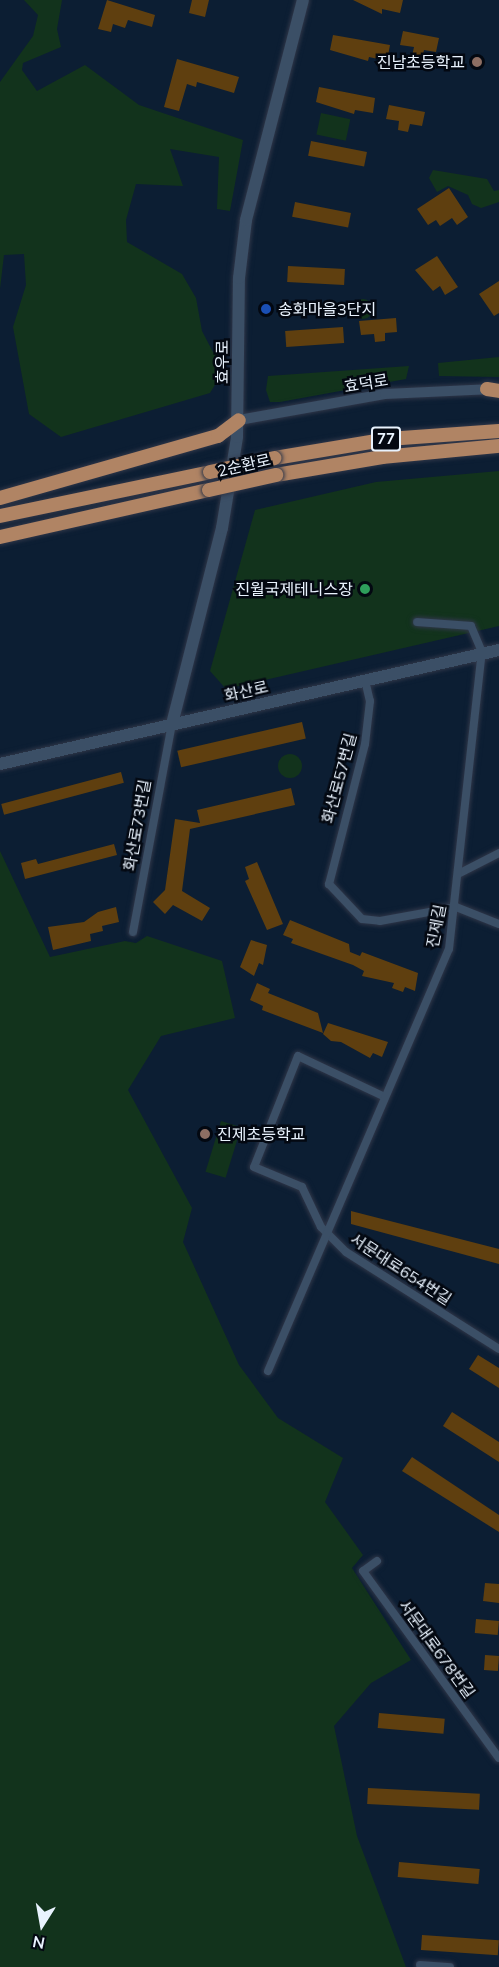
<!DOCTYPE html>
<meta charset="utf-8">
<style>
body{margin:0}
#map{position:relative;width:499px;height:1967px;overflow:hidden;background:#0c1e33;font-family:Mulish,"Noto Sans KR",sans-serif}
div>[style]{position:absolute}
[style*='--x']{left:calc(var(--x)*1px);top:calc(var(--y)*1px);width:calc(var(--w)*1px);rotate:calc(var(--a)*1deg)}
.green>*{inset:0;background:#12331c;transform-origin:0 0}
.round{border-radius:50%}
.building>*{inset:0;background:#5f3f0f;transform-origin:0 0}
.roads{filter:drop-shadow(0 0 2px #2f3648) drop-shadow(0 0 2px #2f3648)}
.minor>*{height:8px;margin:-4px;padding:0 4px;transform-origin:4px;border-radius:4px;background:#3b4f66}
.tertiary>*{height:10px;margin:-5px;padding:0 5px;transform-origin:5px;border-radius:5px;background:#3b4f66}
.secondary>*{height:12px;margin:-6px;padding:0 6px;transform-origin:6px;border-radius:6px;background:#3b4f66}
.trunk>*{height:14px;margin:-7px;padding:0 7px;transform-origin:7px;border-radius:7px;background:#b08464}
.bridges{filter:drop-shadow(0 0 2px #2f3648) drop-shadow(0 0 2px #2f3648)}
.trunk-bridge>*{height:14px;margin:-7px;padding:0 7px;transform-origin:7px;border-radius:7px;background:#b08464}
.dots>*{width:16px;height:16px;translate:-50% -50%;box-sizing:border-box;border:3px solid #030811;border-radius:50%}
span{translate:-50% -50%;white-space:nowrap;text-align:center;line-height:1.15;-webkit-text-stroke:5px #030811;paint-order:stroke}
.shield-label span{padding:2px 4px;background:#030811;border:2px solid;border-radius:4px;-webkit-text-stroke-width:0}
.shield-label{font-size:15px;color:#e9f3fe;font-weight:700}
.poi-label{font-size:16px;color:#e9f3fe}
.right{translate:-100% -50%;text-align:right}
.left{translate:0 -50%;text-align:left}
.street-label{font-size:16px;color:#e9f3fe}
.north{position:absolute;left:12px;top:1895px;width:60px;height:60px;-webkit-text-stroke:4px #030811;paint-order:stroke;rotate:191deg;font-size:16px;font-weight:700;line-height:24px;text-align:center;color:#e9f3fe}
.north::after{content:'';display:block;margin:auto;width:21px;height:27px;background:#e9f3fe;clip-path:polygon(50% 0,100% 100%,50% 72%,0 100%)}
</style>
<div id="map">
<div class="green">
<div style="clip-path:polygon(24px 0,62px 0,57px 29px,61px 47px,23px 63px,22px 70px,37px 91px,85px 65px,139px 105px,243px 140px,230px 211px,217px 209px,219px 157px,170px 149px,183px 186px,136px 184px,126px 220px,127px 242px,182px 274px,196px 298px,202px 331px,213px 352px,223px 358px,218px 380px,210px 393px,61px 437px,29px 414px,13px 327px,26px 285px,24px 254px,4px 255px,0 289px,0 82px,33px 36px,38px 15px)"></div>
<div style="left:321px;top:113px;width:30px;height:22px;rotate:12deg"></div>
<div style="clip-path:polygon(433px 170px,487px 179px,494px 191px,499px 190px,499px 202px,481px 208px,472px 204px,468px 195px,448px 186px,437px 192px,429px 178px)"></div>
<div class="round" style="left:353px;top:299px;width:20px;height:20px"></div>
<div style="clip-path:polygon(499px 357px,499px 377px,439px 376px,438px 363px)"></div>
<div style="clip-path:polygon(409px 366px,406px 379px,280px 402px,270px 402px,266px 390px,268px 376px)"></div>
<div style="clip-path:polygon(499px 471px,499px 626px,226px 689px,210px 671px,255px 510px,376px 482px)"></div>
<div class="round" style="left:278px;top:754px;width:24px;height:24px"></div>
<div style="clip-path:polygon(0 851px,50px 957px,125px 941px,136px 943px,147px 936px,222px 961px,235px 1018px,161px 1036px,128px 1090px,192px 1208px,183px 1242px,239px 1365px,278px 1418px,343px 1458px,325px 1502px,363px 1555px,352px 1568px,411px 1660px,371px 1683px,334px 1726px,357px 1836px,406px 1967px,0 1967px)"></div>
<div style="left:221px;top:1121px;width:21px;height:53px;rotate:17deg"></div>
</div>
<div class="building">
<div style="clip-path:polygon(107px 0,155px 15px,152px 27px,128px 20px,125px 28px,113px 24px,111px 32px,98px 29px)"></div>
<div style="clip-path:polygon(192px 0,209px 0,205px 17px,189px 13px)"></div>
<div style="clip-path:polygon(353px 0,403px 0,400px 13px,382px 9px,382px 14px)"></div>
<div style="clip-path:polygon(403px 31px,439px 38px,436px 52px,424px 50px,422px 58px,412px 56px,414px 47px,400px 45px)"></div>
<div style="clip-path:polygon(333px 35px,390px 45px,387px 61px,369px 57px,368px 61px,330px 50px)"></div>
<div style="clip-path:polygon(177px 59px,239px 77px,234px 93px,197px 82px,196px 87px,187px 84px,179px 111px,164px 107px)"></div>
<div style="clip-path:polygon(319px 87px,375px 98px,373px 113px,355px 110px,354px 114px,316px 102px)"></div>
<div style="clip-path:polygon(389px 105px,425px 112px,422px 126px,410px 124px,408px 132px,398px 130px,399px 121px,386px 119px)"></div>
<div style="left:311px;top:141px;width:57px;height:15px;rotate:11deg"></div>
<div style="clip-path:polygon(449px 188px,468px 217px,457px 225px,452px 218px,440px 226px,436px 220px,428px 225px,417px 209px)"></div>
<div style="left:295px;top:202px;width:57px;height:15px;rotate:11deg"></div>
<div style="clip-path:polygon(437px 256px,458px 287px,445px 295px,440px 286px,433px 291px,415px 270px)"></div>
<div style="left:288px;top:266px;width:57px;height:16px;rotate:3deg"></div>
<div style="clip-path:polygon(499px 281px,499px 313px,494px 316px,479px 294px)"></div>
<div style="clip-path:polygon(396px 318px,397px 332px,385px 333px,385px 341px,375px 342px,374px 334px,361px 335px,359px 321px)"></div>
<div style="left:343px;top:327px;width:16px;height:58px;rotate:86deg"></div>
<div style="left:302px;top:722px;width:17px;height:128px;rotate:77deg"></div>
<div style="left:121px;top:772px;width:11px;height:124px;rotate:75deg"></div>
<div style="clip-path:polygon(291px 788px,295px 805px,190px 829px,182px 891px,210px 908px,202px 921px,173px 905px,165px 914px,153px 902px,165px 890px,175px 819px,200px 823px,197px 810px)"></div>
<div style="clip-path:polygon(114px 844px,117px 855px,25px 879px,21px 863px,36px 859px,38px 864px)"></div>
<div style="clip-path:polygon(257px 862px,283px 924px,267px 930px,245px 881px,249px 879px,245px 867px)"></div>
<div style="clip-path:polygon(116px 907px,119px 922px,102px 926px,103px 931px,90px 934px,91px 941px,53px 950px,48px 927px,84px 922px,98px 912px)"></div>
<div style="clip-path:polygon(290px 920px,349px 944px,350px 952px,360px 956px,362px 952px,418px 973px,415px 991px,405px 987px,403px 992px,392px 988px,394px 983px,362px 976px,364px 971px,353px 965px,291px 943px,293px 939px,283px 935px)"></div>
<div style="clip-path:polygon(251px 940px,267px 945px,263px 965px,259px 963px,254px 976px,240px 967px)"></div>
<div style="clip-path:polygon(257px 983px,270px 989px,268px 993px,318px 1013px,323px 1033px,262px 1010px,263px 1006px,250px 1000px)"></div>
<div style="clip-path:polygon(328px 1023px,388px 1042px,382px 1057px,373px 1053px,370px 1058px,341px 1042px,331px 1041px,323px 1034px)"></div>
<div style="clip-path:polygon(351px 1211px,499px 1249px,499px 1264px,351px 1224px)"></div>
<div style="clip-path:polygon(478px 1355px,499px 1368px,499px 1388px,469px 1369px)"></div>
<div style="clip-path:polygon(452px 1412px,499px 1442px,499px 1462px,443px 1426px)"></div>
<div style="clip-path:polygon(412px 1457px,499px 1515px,499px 1532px,402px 1471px)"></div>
<div style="clip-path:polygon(485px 1583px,499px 1584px,499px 1603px,483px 1601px)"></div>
<div style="left:476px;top:1619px;width:23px;height:14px;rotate:5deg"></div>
<div style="left:485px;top:1655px;width:14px;height:15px;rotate:4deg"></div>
<div style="left:379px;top:1713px;width:66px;height:15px;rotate:5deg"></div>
<div style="left:368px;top:1788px;width:112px;height:16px;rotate:3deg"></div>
<div style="left:399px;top:1862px;width:81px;height:15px;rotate:5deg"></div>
<div style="left:422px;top:1935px;width:77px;height:15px;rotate:4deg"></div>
</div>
<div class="roads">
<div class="minor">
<div style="--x:365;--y:680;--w:22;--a:77"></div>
<div style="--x:370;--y:701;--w:43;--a:96.6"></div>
<div style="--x:365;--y:744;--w:145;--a:104.4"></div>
<div style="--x:329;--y:884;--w:48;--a:46.7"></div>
<div style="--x:362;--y:919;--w:18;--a:6"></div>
<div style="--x:380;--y:921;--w:77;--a:-10.4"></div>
<div style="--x:456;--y:907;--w:46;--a:21.6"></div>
<div style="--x:460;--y:873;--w:44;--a:-27.1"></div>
<div style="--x:133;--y:932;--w:212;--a:-79.4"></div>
<div style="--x:385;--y:1097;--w:96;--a:-154.8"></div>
<div style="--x:298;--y:1056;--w:119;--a:111.6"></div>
<div style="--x:254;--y:1167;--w:52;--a:22.6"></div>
<div style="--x:302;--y:1187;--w:44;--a:64.6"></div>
<div style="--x:321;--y:1227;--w:35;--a:45"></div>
<div style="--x:346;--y:1252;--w:181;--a:32.4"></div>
<div style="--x:268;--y:1371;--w:459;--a:-66.8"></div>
<div style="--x:449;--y:949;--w:299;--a:-83.7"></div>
<div style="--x:482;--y:652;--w:28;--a:-113"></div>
<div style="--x:471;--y:626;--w:54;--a:-175.8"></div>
<div style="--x:377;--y:1561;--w:17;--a:144"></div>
<div style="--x:363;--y:1571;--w:231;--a:54"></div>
<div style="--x:420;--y:1965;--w:30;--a:4"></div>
</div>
<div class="tertiary">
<div style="--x:239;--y:420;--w:148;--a:-10.1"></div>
<div style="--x:385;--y:394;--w:108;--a:-2.7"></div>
</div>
<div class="secondary">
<div style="--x:172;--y:724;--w:202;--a:-75.7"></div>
<div style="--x:222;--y:528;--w:92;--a:-80.6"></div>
<div style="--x:237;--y:437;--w:159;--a:-89.3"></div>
<div style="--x:239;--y:278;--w:58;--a:-83.1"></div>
<div style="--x:246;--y:220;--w:227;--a:-75.5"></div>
<div style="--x:0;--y:764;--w:512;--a:-12.87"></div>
</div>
<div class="trunk">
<div style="--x:487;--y:389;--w:12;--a:9"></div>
<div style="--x:275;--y:458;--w:115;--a:-9.5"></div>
<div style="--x:388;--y:439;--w:111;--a:-4.1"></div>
<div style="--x:276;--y:475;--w:108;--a:-9.6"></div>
<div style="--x:382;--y:457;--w:118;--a:-5.4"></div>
<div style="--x:0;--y:498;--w:227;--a:-15.9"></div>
<div style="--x:218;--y:436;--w:26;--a:-37"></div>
<div style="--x:0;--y:516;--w:215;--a:-11.8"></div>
<div style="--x:0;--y:537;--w:214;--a:-12.7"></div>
</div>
</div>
<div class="bridges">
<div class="trunk-bridge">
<div style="--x:210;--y:472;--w:66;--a:-12.2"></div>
<div style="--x:209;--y:490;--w:69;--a:-12.6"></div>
</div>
</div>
<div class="dots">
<div style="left:477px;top:62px;background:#8d6e63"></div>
<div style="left:266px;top:309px;background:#1a4fb4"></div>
<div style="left:365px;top:589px;background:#2e9e5b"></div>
<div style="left:205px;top:1134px;background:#8d6e63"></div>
</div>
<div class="shield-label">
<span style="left:386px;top:439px">77</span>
</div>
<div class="poi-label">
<span class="right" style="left:465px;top:62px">진남초등학교</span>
<span class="left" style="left:278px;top:309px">송화마을3단지</span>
<span class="right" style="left:353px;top:589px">진월국제테니스장</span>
<span class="left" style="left:217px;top:1134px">진제초등학교</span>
</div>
<div class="street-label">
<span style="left:222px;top:362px;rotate:-90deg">효우로</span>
<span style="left:366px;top:383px;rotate:-9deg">효덕로</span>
<span style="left:244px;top:465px;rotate:-13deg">2순환로</span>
<span style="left:246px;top:691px;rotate:-13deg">화산로</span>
<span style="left:339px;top:778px;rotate:-75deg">화산로57번길</span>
<span style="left:137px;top:825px;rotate:-80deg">화산로73번길</span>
<span style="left:436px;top:926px;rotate:-79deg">진제길</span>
<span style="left:401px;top:1269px;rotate:33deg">서문대로654번길</span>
<span style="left:437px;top:1649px;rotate:54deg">서문대로678번길</span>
</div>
<div class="north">N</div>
</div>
